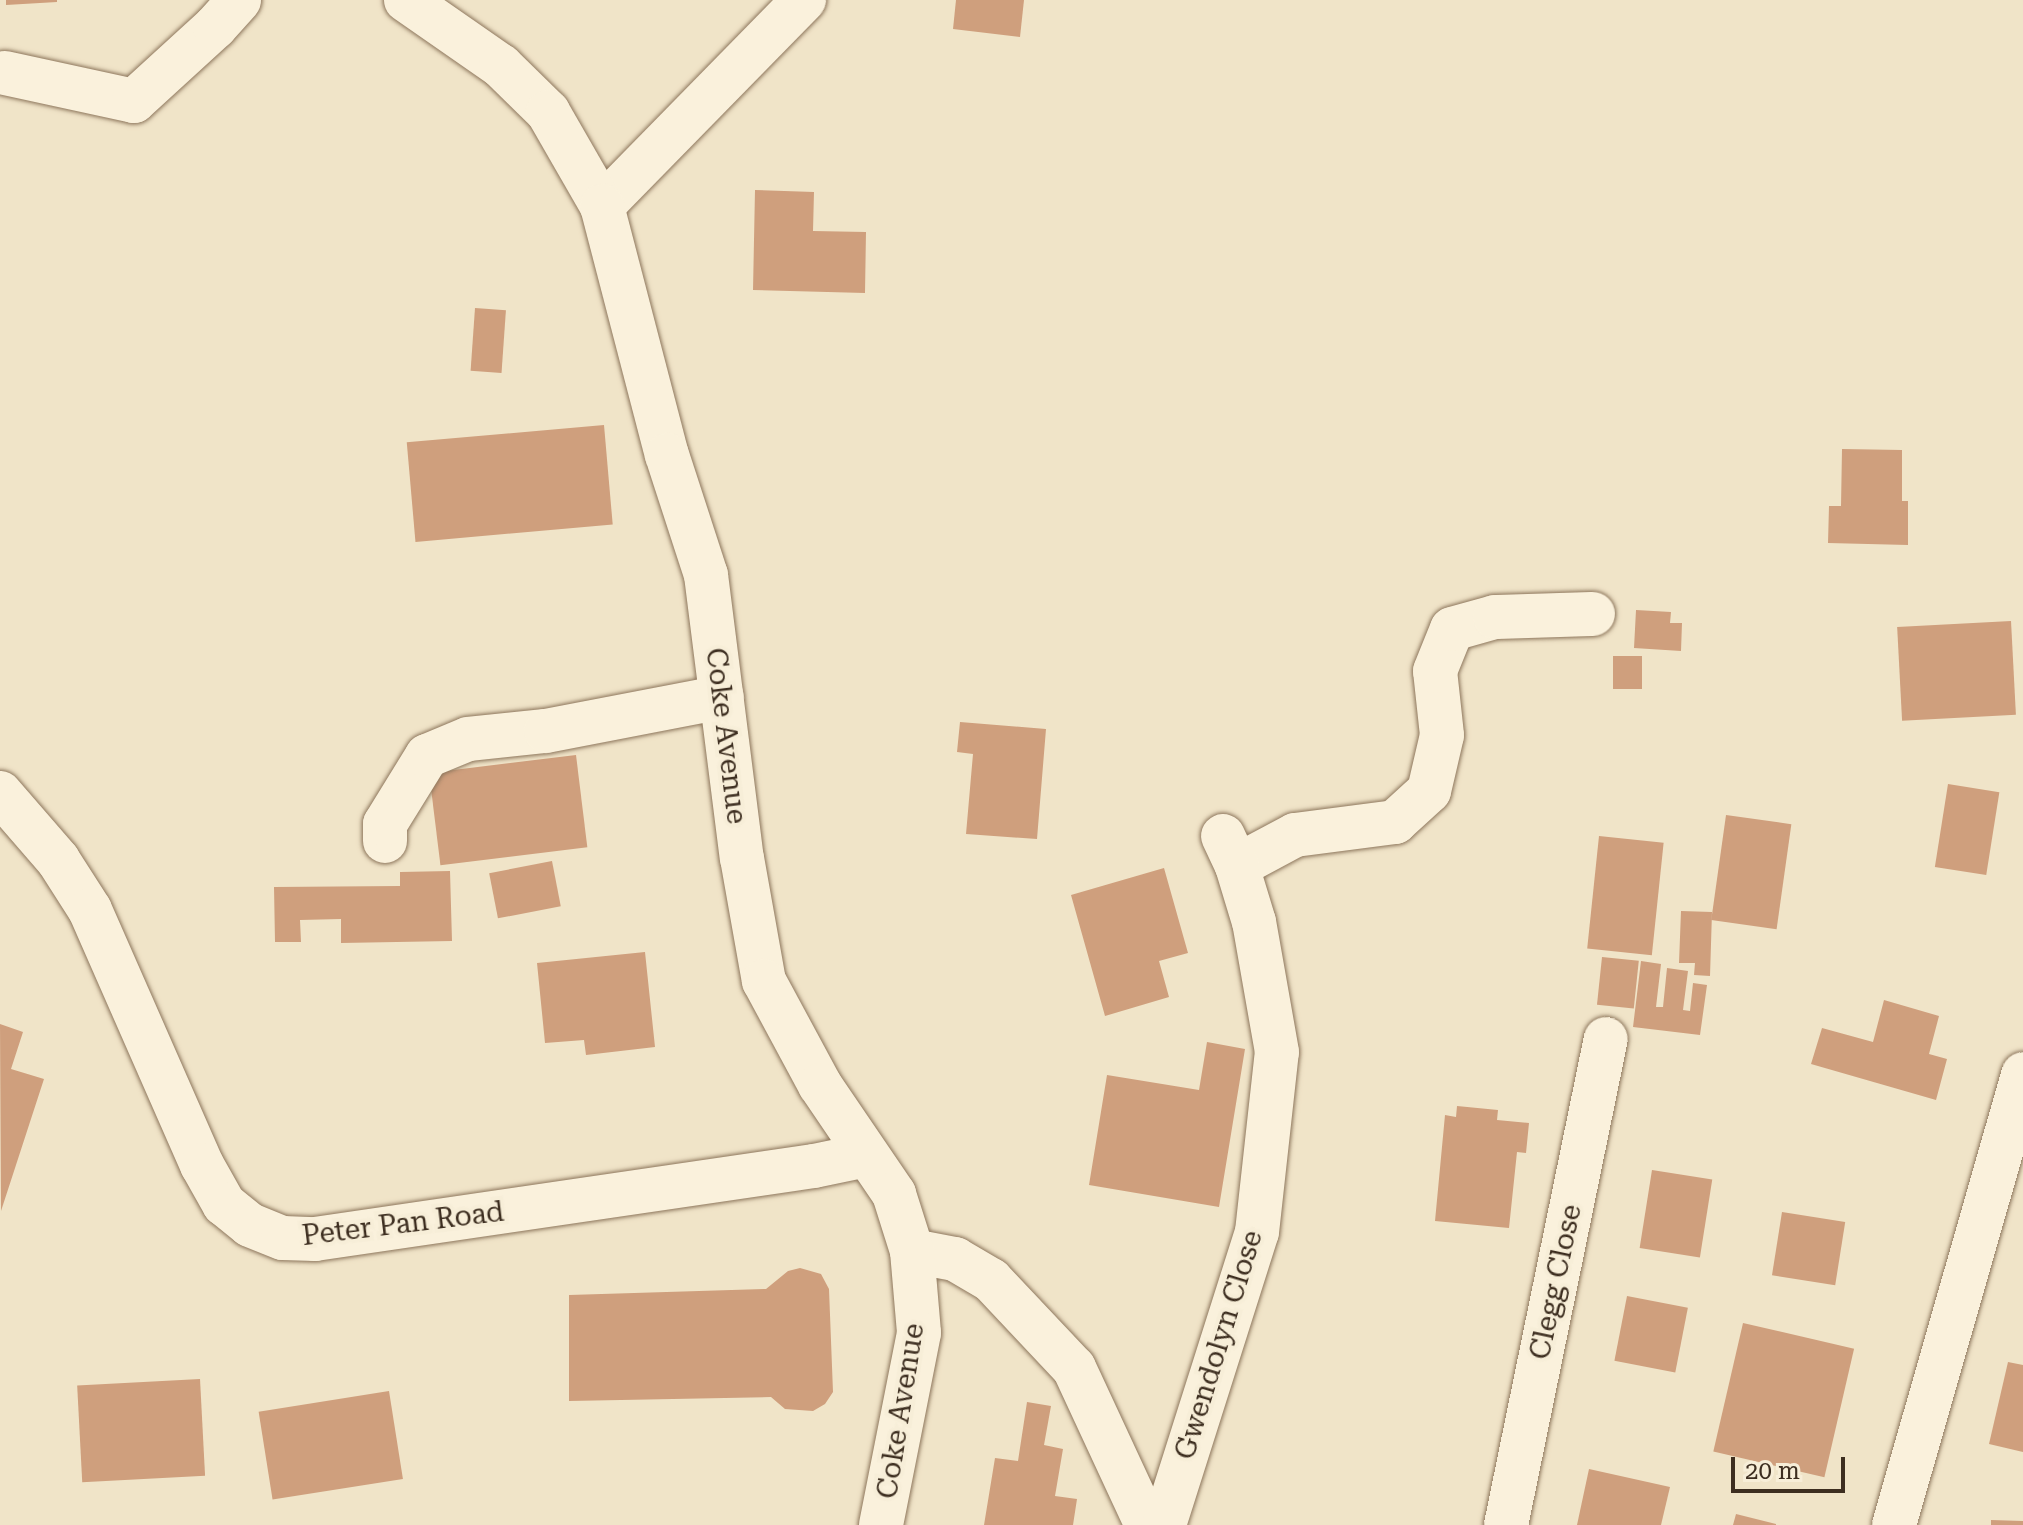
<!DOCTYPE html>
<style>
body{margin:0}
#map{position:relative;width:2023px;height:1525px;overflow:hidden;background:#f0e4c8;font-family:"Roboto Serif",serif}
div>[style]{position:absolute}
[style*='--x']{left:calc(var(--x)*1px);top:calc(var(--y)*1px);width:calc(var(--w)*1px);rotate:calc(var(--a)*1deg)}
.building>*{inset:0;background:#cf9f7d;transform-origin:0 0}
.roads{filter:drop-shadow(0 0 2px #8d765c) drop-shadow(0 0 2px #8d765c)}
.minor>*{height:44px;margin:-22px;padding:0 22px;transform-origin:22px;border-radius:22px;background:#faf1dc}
.tertiary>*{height:44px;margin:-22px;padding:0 22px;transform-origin:22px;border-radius:22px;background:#faf1dc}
span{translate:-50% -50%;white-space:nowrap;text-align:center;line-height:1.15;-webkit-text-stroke:8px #f7eed8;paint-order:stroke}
.street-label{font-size:28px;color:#3d2e20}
.scale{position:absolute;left:1731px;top:1457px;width:114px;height:36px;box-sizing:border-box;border:4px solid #3d2e20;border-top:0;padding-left:10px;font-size:24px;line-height:28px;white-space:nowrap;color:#3d2e20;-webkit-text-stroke:6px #f7eed8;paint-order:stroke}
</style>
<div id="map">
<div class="building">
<div style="clip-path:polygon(6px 0,57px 0,57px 2px,6px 5px)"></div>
<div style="clip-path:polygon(956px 0,1024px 0,1020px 37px,953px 29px)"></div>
<div style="clip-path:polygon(755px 190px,814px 192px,813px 231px,866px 232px,865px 293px,753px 290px)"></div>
<div style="left:475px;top:308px;width:31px;height:63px;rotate:4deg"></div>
<div style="left:604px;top:425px;width:100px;height:198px;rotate:85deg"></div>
<div style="clip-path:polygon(1842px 449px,1902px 450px,1902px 501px,1908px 501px,1908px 545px,1828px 543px,1829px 506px,1841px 506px)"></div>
<div style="clip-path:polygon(1636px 610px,1671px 612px,1670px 623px,1682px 623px,1681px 651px,1634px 648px)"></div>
<div style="left:2011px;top:621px;width:94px;height:114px;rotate:87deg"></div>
<div style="left:1613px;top:656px;width:29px;height:33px"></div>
<div style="clip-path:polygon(960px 722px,1046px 729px,1037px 839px,966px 834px,973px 754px,957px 752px)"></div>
<div style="left:576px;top:755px;width:93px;height:148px;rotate:83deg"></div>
<div style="left:1948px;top:784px;width:52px;height:84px;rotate:9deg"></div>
<div style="left:1726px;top:815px;width:66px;height:106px;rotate:8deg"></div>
<div style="left:1599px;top:836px;width:65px;height:113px;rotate:6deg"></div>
<div style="left:552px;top:861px;width:46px;height:64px;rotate:79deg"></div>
<div style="clip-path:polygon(1164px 868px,1188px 953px,1159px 961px,1169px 997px,1105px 1016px,1071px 895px)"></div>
<div style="clip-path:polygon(450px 871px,452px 941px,341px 943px,341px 919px,300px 920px,301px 942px,275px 942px,274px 887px,400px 886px,400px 872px)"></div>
<div style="clip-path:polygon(1681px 911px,1712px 912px,1710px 976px,1694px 975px,1695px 963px,1679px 963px)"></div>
<div style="clip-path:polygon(645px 952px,655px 1047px,586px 1055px,584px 1040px,545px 1043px,537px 963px)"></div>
<div style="left:1602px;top:957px;width:37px;height:48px;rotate:6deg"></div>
<div style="clip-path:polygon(1641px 961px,1661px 964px,1656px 1007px,1663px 1007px,1667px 968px,1688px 971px,1683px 1010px,1690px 1011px,1693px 983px,1707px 985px,1700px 1035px,1633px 1027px)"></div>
<div style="clip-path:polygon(1884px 1000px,1939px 1016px,1929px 1054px,1947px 1059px,1936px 1100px,1811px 1064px,1822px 1028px,1873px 1042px)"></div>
<div style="clip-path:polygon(0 1024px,23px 1032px,11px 1069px,44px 1079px,1px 1211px)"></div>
<div style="clip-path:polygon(1207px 1042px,1245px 1049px,1219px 1207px,1089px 1185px,1107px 1075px,1199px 1090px)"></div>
<div style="clip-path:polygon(1457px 1106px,1498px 1110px,1497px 1120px,1529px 1123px,1526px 1153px,1517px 1152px,1509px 1228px,1435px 1221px,1445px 1115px,1456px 1117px)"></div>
<div style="left:1652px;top:1170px;width:61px;height:79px;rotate:9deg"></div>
<div style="left:1782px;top:1212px;width:64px;height:64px;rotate:9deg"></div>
<div style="clip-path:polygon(800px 1268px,821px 1274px,829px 1289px,833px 1392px,825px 1404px,813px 1411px,785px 1409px,771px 1397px,569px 1401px,569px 1295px,766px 1289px,788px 1271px)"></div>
<div style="left:1627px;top:1296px;width:62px;height:66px;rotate:11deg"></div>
<div style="left:1743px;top:1323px;width:114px;height:132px;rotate:13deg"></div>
<div style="clip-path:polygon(2008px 1362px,2023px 1365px,2023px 1452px,1989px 1444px)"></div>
<div style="left:200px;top:1379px;width:97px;height:123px;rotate:87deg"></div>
<div style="left:389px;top:1391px;width:89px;height:132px;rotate:81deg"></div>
<div style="clip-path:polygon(1027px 1402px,1051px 1406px,1044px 1445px,1063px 1449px,1055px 1496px,1077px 1499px,1073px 1525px,984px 1525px,995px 1458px,1018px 1461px)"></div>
<div style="clip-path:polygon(1589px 1469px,1670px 1487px,1661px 1525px,1577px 1525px)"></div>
<div style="clip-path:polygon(1736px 1514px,1776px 1524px,1776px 1525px,1733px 1525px)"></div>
<div style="clip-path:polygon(1991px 1520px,2023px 1521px,2023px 1525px,1991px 1525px)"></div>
</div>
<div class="roads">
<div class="minor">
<div style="--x:5;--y:73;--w:132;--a:12.2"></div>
<div style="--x:134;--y:101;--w:110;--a:-42.4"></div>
<div style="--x:215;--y:27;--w:36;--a:-48"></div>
<div style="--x:602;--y:206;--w:289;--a:-45.6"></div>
<div style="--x:0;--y:793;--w:89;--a:49.1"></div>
<div style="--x:58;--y:860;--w:59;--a:57.4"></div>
<div style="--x:90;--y:910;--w:279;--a:66.3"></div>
<div style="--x:202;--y:1165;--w:45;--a:60.6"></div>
<div style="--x:224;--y:1204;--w:33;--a:39"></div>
<div style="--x:250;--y:1225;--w:35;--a:22"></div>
<div style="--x:283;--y:1238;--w:32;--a:2"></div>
<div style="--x:315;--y:1239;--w:504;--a:-8.32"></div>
<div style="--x:814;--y:1166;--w:54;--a:-11.7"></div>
<div style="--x:385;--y:841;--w:17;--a:-90"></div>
<div style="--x:385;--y:824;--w:80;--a:-58.3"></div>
<div style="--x:427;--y:756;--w:44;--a:-22.5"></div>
<div style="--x:468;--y:739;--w:78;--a:-5.9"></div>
<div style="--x:546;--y:731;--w:179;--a:-10.9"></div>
<div style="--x:1237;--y:866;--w:66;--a:-28.1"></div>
<div style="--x:1295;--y:835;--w:101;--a:-7.4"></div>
<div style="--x:1395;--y:822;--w:46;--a:-42.4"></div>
<div style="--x:1429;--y:791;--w:57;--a:-76.9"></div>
<div style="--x:1442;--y:735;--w:64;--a:-96.2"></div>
<div style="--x:1435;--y:671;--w:45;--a:-68"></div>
<div style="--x:1452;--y:629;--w:45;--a:-15.6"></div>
<div style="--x:1495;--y:617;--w:98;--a:-1.8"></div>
<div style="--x:912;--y:1251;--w:44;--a:10.5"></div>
<div style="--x:955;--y:1259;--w:42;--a:30.3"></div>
<div style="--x:991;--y:1280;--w:121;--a:46.7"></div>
<div style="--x:1074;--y:1368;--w:173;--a:65.1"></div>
<div style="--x:1164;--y:1525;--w:307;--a:-72.4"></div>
<div style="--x:1257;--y:1232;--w:181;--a:-83.7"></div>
<div style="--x:1277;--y:1052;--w:132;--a:-100"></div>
<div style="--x:1254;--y:922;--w:59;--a:-106.9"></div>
<div style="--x:1237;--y:866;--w:33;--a:-115"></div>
<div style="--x:1506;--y:1525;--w:496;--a:-78.4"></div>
<div style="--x:1894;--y:1525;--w:469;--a:-74"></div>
</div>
<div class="tertiary">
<div style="--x:406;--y:0;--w:116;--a:34.8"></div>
<div style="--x:501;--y:66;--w:66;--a:44.4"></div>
<div style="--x:548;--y:112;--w:108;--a:60.1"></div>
<div style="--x:602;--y:206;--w:257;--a:75.4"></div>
<div style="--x:667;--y:455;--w:126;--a:72"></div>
<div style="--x:706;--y:575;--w:285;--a:82.8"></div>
<div style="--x:742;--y:858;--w:125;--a:79.9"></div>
<div style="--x:764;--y:981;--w:118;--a:61.7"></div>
<div style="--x:820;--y:1085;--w:132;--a:55.8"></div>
<div style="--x:894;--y:1194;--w:60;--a:72.5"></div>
<div style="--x:912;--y:1251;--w:82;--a:85.1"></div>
<div style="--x:919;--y:1333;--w:196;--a:101.2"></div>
</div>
</div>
<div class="street-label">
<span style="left:726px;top:736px;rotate:83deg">Coke Avenue</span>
<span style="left:403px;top:1224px;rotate:-7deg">Peter Pan Road</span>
<span style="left:1556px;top:1282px;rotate:-78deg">Clegg Close</span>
<span style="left:1219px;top:1345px;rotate:-73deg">Gwendolyn Close</span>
<span style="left:901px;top:1411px;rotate:-81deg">Coke Avenue</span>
</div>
<div class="scale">20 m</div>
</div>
